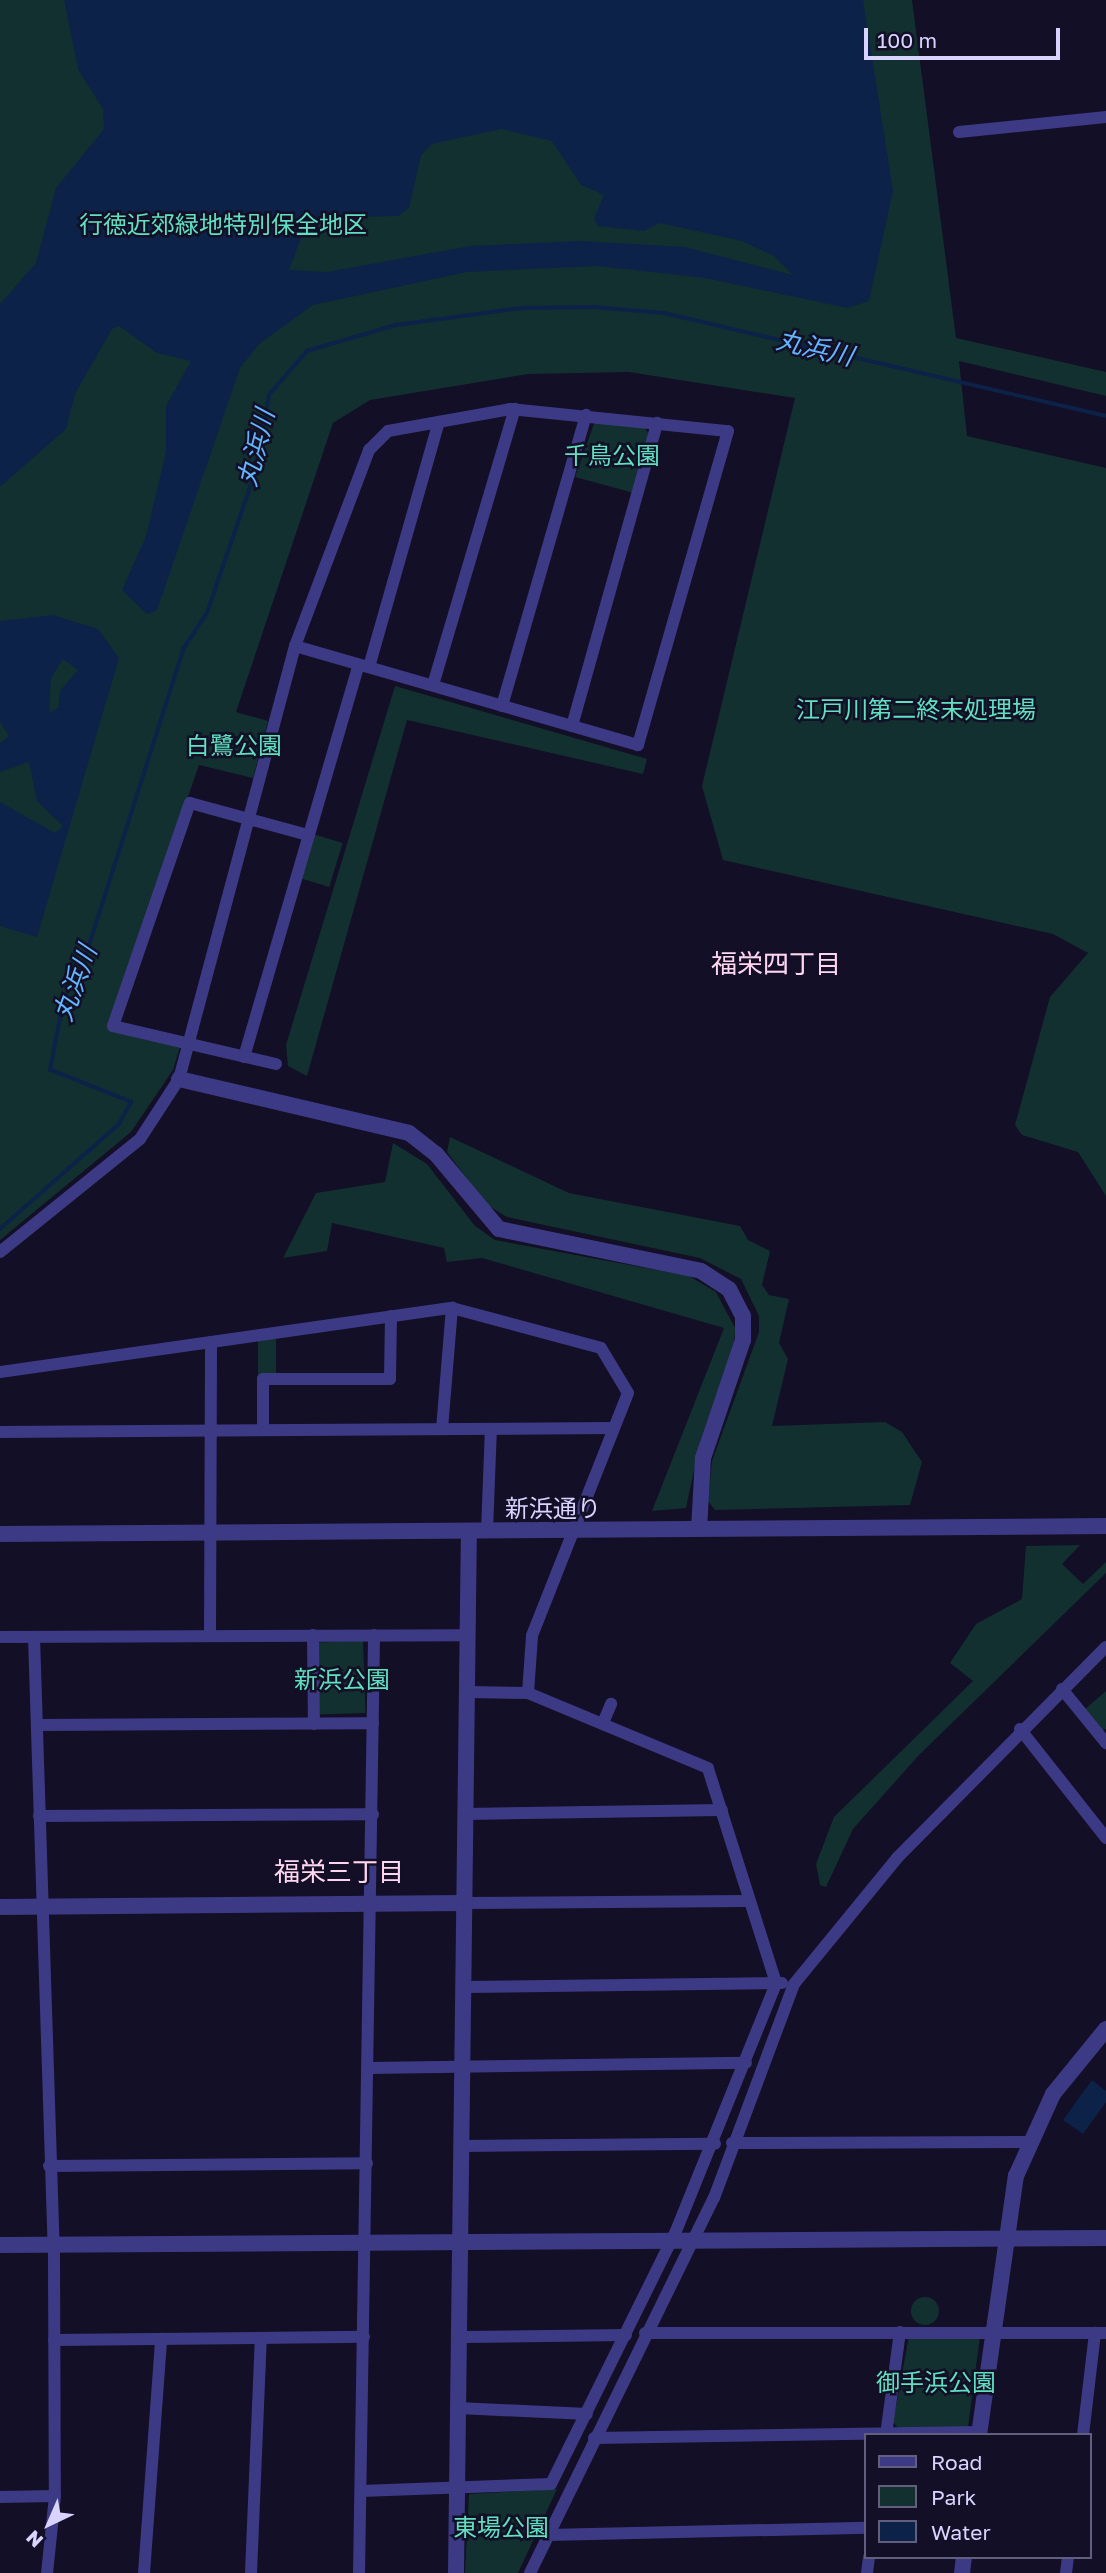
<!DOCTYPE html>
<meta charset="utf-8">
<style>
body{margin:0}
#map{position:relative;width:1106px;height:2573px;overflow:hidden;background:#130f26;font-family:"Golos Text","Noto Sans JP",sans-serif}
div>[style]{position:absolute}
[style*='--x']{left:calc(var(--x)*1px);top:calc(var(--y)*1px);width:calc(var(--w)*1px);rotate:calc(var(--a)*1deg)}
.green>*{inset:0;background:#12302f;transform-origin:0 0}
.round{border-radius:50%}
.water>*{inset:0;background:#0c2248}
.stream>*{height:3.5px;margin:-1.75px;padding:0 1.75px;transform-origin:1.75px;border-radius:1.75px;background:#0c2248}
.minor>*{height:12px;margin:-6px;padding:0 6px;transform-origin:6px;border-radius:6px;background:#3d3a85}
.tertiary>*{height:16px;margin:-8px;padding:0 8px;transform-origin:8px;border-radius:8px;background:#3d3a85}
span{translate:-50% -50%;white-space:nowrap;text-align:center;line-height:1.15;-webkit-text-stroke:5px #130f26;paint-order:stroke}
.park-label{font-size:24px;color:#5fe0c0}
.street-label{font-size:24px;color:#d9d4ff}
.water-label{font-size:26px;color:#62b6ff;font-style:italic}
.neighbourhood-label{font-size:26px;color:#ffd6f0}
.legend{position:absolute;left:864px;top:2433px;width:228px;height:126px;box-sizing:border-box;background:#130f26;border:2px solid #625e7d;margin:0;padding:9px 12px;list-style:none;font-size:21px;color:#d9d4ff}
.legend li{display:flex;align-items:center;gap:14px;height:35px}
.legend b{width:35px;border:2px solid #625e7d}
.north{position:absolute;left:14px;top:2489px;width:70px;height:70px;-webkit-text-stroke:5px #130f26;paint-order:stroke;rotate:224deg;font-size:19px;font-weight:700;line-height:28px;text-align:center;color:#d9d4ff}
.north::after{content:'';display:block;margin:auto;width:24px;height:32px;background:#d9d4ff;clip-path:polygon(50% 0,100% 100%,50% 72%,0 100%)}
.scale{position:absolute;left:864px;top:28px;width:196px;height:32px;box-sizing:border-box;border:4px solid #d9d4ff;border-top:0;padding-left:9px;font-size:21px;line-height:24px;white-space:nowrap;color:#d9d4ff;-webkit-text-stroke:5px #130f26;paint-order:stroke}
</style>
<div id="map">
<div class="green">
<div style="clip-path:polygon(0 0,912px 0,956px 338px,1106px 372px,1106px 396px,959px 361px,967px 436px,1106px 468px,1106px 1196px,1078px 1152px,1022px 1135px,1015px 1125px,1050px 997px,1088px 953px,1053px 934px,723px 860px,702px 786px,795px 398px,629px 372px,528px 374px,370px 400px,333px 423px,236px 712px,268px 721px,253px 778px,199px 765px,108px 1027px,180px 1047px,173px 1070px,131px 1132px,0 1240px)"></div>
<div style="clip-path:polygon(595px 421px,643px 426px,649px 434px,634px 493px,575px 477px)"></div>
<div style="clip-path:polygon(395px 686px,647px 759px,643px 774px,407px 720px,307px 1076px,288px 1066px,286px 1045px)"></div>
<div style="left:313px;top:834px;width:31px;height:46px;rotate:17deg"></div>
<div style="clip-path:polygon(450px 1137px,569px 1193px,740px 1226px,748px 1240px,770px 1251px,762px 1285px,769px 1295px,789px 1299px,779px 1343px,788px 1359px,772px 1426px,885px 1422px,902px 1432px,922px 1462px,910px 1505px,715px 1510px,708px 1501px,712px 1461px,759px 1332px,759px 1316px,741px 1279px,700px 1258px,507px 1217px,487px 1205px,447px 1152px)"></div>
<div style="clip-path:polygon(393px 1143px,427px 1164px,475px 1226px,495px 1240px,689px 1276px,716px 1292px,735px 1328px,734px 1344px,700px 1442px,686px 1508px,652px 1511px,724px 1328px,482px 1258px,447px 1262px,444px 1248px,332px 1223px,327px 1251px,283px 1258px,316px 1193px,385px 1182px)"></div>
<div style="left:276px;top:1339px;width:36px;height:18px;rotate:90deg"></div>
<div style="clip-path:polygon(1080px 1545px,1062px 1564px,1083px 1584px,1106px 1562px,1106px 1573px,919px 1755px,853px 1829px,826px 1887px,820px 1885px,816px 1864px,834px 1817px,973px 1681px,950px 1663px,976px 1624px,1022px 1599px,1026px 1546px)"></div>
<div style="left:363px;top:1641px;width:72px;height:46px;rotate:88deg"></div>
<div style="clip-path:polygon(1106px 1691px,1106px 1729px,1102px 1730px,1085px 1709px)"></div>
<div class="round" style="left:911px;top:2297px;width:28px;height:28px"></div>
<div style="clip-path:polygon(909px 2336px,980px 2336px,968px 2427px,898px 2428px,893px 2422px)"></div>
<div style="clip-path:polygon(557px 2489px,518px 2573px,465px 2573px,469px 2494px)"></div>
</div>
<div class="water">
<div style="clip-path:polygon(evenodd,64px 0,863px 0,893px 191px,869px 301px,848px 308px,705px 278px,597px 266px,467px 272px,313px 305px,259px 344px,240px 368px,157px 610px,147px 614px,122px 590px,146px 536px,166px 452px,166px 406px,191px 361px,157px 353px,119px 326px,112px 329px,75px 394px,66px 429px,0 487px,0 304px,36px 263px,56px 188px,104px 129px,103px 109px,78px 69px,64px 0,501px 129px,552px 141px,581px 185px,604px 195px,594px 219px,598px 226px,644px 231px,660px 223px,742px 241px,774px 256px,793px 275px,685px 247px,580px 241px,470px 246px,327px 272px,289px 270px,303px 233px,321px 218px,398px 216px,409px 208px,421px 155px,432px 144px,501px 129px)"></div>
<div style="clip-path:polygon(evenodd,53px 615px,98px 629px,119px 658px,37px 937px,0 926px,0 802px,55px 833px,63px 826px,37px 801px,29px 762px,0 772px,0 743px,9px 736px,0 722px,0 621px,53px 615px,63px 659px,78px 670px,60px 691px,58px 708px,49px 713px,51px 678px,63px 659px)"></div>
<div style="clip-path:polygon(1092px 2080px,1106px 2091px,1106px 2102px,1083px 2134px,1063px 2120px)"></div>
</div>
<div class="stream">
<div style="--x:0;--y:1229;--w:159;--a:-41.4"></div>
<div style="--x:119;--y:1124;--w:25;--a:-61"></div>
<div style="--x:131;--y:1102;--w:87;--a:-158.4"></div>
<div style="--x:50;--y:1070;--w:73;--a:-79"></div>
<div style="--x:64;--y:998;--w:42;--a:-61.6"></div>
<div style="--x:84;--y:961;--w:329;--a:-72.3"></div>
<div style="--x:184;--y:648;--w:42;--a:-56.7"></div>
<div style="--x:207;--y:613;--w:145;--a:-71.1"></div>
<div style="--x:254;--y:476;--w:82;--a:-79.5"></div>
<div style="--x:269;--y:395;--w:58;--a:-49.2"></div>
<div style="--x:307;--y:351;--w:93;--a:-16.3"></div>
<div style="--x:396;--y:325;--w:127;--a:-7.7"></div>
<div style="--x:522;--y:308;--w:71;--a:-0.8"></div>
<div style="--x:593;--y:307;--w:71;--a:4.8"></div>
<div style="--x:664;--y:313;--w:454;--a:13.1"></div>
</div>
<div class="minor">
<div style="--x:959;--y:132;--w:148;--a:-5.8"></div>
<div style="--x:369;--y:667;--w:255;--a:-74.1"></div>
<div style="--x:433;--y:685;--w:288;--a:-73.5"></div>
<div style="--x:502;--y:706;--w:303;--a:-73.9"></div>
<div style="--x:572;--y:726;--w:315;--a:-74.3"></div>
<div style="--x:244;--y:1057;--w:409;--a:-73.7"></div>
<div style="--x:276;--y:1064;--w:167;--a:-166.9"></div>
<div style="--x:113;--y:1026;--w:236;--a:-71"></div>
<div style="--x:190;--y:803;--w:122;--a:15.2"></div>
<div style="--x:0;--y:1252;--w:180;--a:-38.9"></div>
<div style="--x:140;--y:1139;--w:72;--a:-57"></div>
<div style="--x:179;--y:1079;--w:448;--a:-75"></div>
<div style="--x:295;--y:646;--w:210;--a:-69.3"></div>
<div style="--x:369;--y:450;--w:27;--a:-45"></div>
<div style="--x:388;--y:431;--w:124;--a:-10.2"></div>
<div style="--x:510;--y:409;--w:219;--a:5.8"></div>
<div style="--x:728;--y:431;--w:327;--a:106"></div>
<div style="--x:638;--y:745;--w:357;--a:-163.9"></div>
<div style="--x:0;--y:1372;--w:457;--a:-8.1"></div>
<div style="--x:452;--y:1308;--w:154;--a:15"></div>
<div style="--x:601;--y:1348;--w:52;--a:59"></div>
<div style="--x:628;--y:1393;--w:261;--a:111.6"></div>
<div style="--x:532;--y:1636;--w:57;--a:94"></div>
<div style="--x:442;--y:1429;--w:121;--a:-85.3"></div>
<div style="--x:263;--y:1430;--w:51;--a:-90"></div>
<div style="--x:263;--y:1379;--w:127;--a:0"></div>
<div style="--x:390;--y:1379;--w:63;--a:-89.1"></div>
<div style="--x:0;--y:1432;--w:614;--a:-0.37"></div>
<div style="--x:487;--y:1531;--w:102;--a:-87.8"></div>
<div style="--x:313;--y:1635;--w:89;--a:89.4"></div>
<div style="--x:210;--y:1636;--w:294;--a:-89.8"></div>
<div style="--x:0;--y:1637;--w:468;--a:-0.2"></div>
<div style="--x:34;--y:1637;--w:618;--a:88.15"></div>
<div style="--x:54;--y:2255;--w:241;--a:89.8"></div>
<div style="--x:55;--y:2496;--w:77;--a:95.9"></div>
<div style="--x:1062;--y:1689;--w:70;--a:50.8"></div>
<div style="--x:603;--y:1723;--w:21;--a:-67"></div>
<div style="--x:37;--y:1725;--w:336;--a:-0.3"></div>
<div style="--x:1020;--y:1729;--w:139;--a:51.7"></div>
<div style="--x:466;--y:1814;--w:256;--a:-0.9"></div>
<div style="--x:39;--y:1816;--w:334;--a:-0.3"></div>
<div style="--x:465;--y:1903;--w:283;--a:-0.4"></div>
<div style="--x:463;--y:1987;--w:319;--a:-0.7"></div>
<div style="--x:368;--y:2068;--w:378;--a:-0.8"></div>
<div style="--x:732;--y:2143;--w:296;--a:-0.2"></div>
<div style="--x:462;--y:2146;--w:253;--a:-0.5"></div>
<div style="--x:49;--y:2166;--w:318;--a:-0.5"></div>
<div style="--x:645;--y:2333;--w:461;--a:0"></div>
<div style="--x:459;--y:2337;--w:167;--a:-0.7"></div>
<div style="--x:54;--y:2340;--w:310;--a:-0.6"></div>
<div style="--x:458;--y:2408;--w:129;--a:2.7"></div>
<div style="--x:886;--y:2435;--w:104;--a:-82.3"></div>
<div style="--x:1083;--y:2435;--w:103;--a:-83.3"></div>
<div style="--x:594;--y:2438;--w:386;--a:-0.9"></div>
<div style="--x:361;--y:2491;--w:190;--a:-2.1"></div>
<div style="--x:551;--y:2484;--w:282;--a:-63.7"></div>
<div style="--x:676;--y:2231;--w:267;--a:-68"></div>
<div style="--x:776;--y:1983;--w:225;--a:-107.6"></div>
<div style="--x:708;--y:1768;--w:195;--a:-157.4"></div>
<div style="--x:528;--y:1693;--w:60;--a:-179"></div>
<div style="--x:0;--y:2497;--w:55;--a:-1"></div>
<div style="--x:548;--y:2535;--w:318;--a:-1.3"></div>
<div style="--x:144;--y:2573;--w:235;--a:-85.8"></div>
<div style="--x:251;--y:2573;--w:235;--a:-87.6"></div>
<div style="--x:359;--y:2573;--w:938;--a:-89.08"></div>
<div style="--x:530;--y:2573;--w:418;--a:-63.9"></div>
<div style="--x:714;--y:2198;--w:228;--a:-69.5"></div>
<div style="--x:794;--y:1984;--w:163;--a:-50.7"></div>
<div style="--x:897;--y:1858;--w:297;--a:-45.3"></div>
<div style="--x:867;--y:2573;--w:16;--a:-83"></div>
<div style="--x:1066;--y:2573;--w:16;--a:-83"></div>
</div>
<div class="tertiary">
<div style="--x:179;--y:1079;--w:236;--a:13.2"></div>
<div style="--x:409;--y:1133;--w:34;--a:38"></div>
<div style="--x:436;--y:1154;--w:98;--a:50"></div>
<div style="--x:499;--y:1229;--w:206;--a:11.7"></div>
<div style="--x:701;--y:1271;--w:33;--a:33"></div>
<div style="--x:729;--y:1289;--w:30;--a:63"></div>
<div style="--x:743;--y:1316;--w:24;--a:90"></div>
<div style="--x:743;--y:1340;--w:125;--a:108.7"></div>
<div style="--x:703;--y:1458;--w:71;--a:93.2"></div>
<div style="--x:0;--y:1534;--w:1106;--a:-0.41"></div>
<div style="--x:0;--y:1907;--w:465;--a:-0.5"></div>
<div style="--x:0;--y:2245;--w:1106;--a:-0.36"></div>
<div style="--x:979;--y:2435;--w:262;--a:-81.9"></div>
<div style="--x:1016;--y:2176;--w:90;--a:-65.7"></div>
<div style="--x:1053;--y:2094;--w:84;--a:-50.8"></div>
<div style="--x:456;--y:2573;--w:1042;--a:-89.29"></div>
<div style="--x:962;--y:2573;--w:16;--a:-83"></div>
</div>
<div class="park-label">
<span style="left:223px;top:224px">行徳近郊緑地特別保全地区</span>
<span style="left:612px;top:455px">千鳥公園</span>
<span style="left:916px;top:709px">江戸川第二終末処理場</span>
<span style="left:234px;top:745px">白鷺公園</span>
<span style="left:342px;top:1679px">新浜公園</span>
<span style="left:936px;top:2382px">御手浜公園</span>
<span style="left:501px;top:2527px">東場公園</span>
</div>
<div class="street-label">
<span style="left:553px;top:1508px">新浜通り</span>
</div>
<div class="water-label">
<span style="left:815px;top:348px;rotate:13deg">丸浜川</span>
<span style="left:256px;top:448px;rotate:-76deg">丸浜川</span>
<span style="left:75px;top:983px;rotate:-70deg">丸浜川</span>
</div>
<div class="neighbourhood-label">
<span style="left:776px;top:964px">福栄四丁目</span>
<span style="left:339px;top:1872px">福栄三丁目</span>
</div>
<ul class="legend">
<li><b style="height:9px;background:#3d3a85"></b>Road</li>
<li><b style="height:19px;background:#12302f"></b>Park</li>
<li><b style="height:19px;background:#0c2248"></b>Water</li>
</ul>
<div class="north">N</div>
<div class="scale">100 m</div>
</div>
